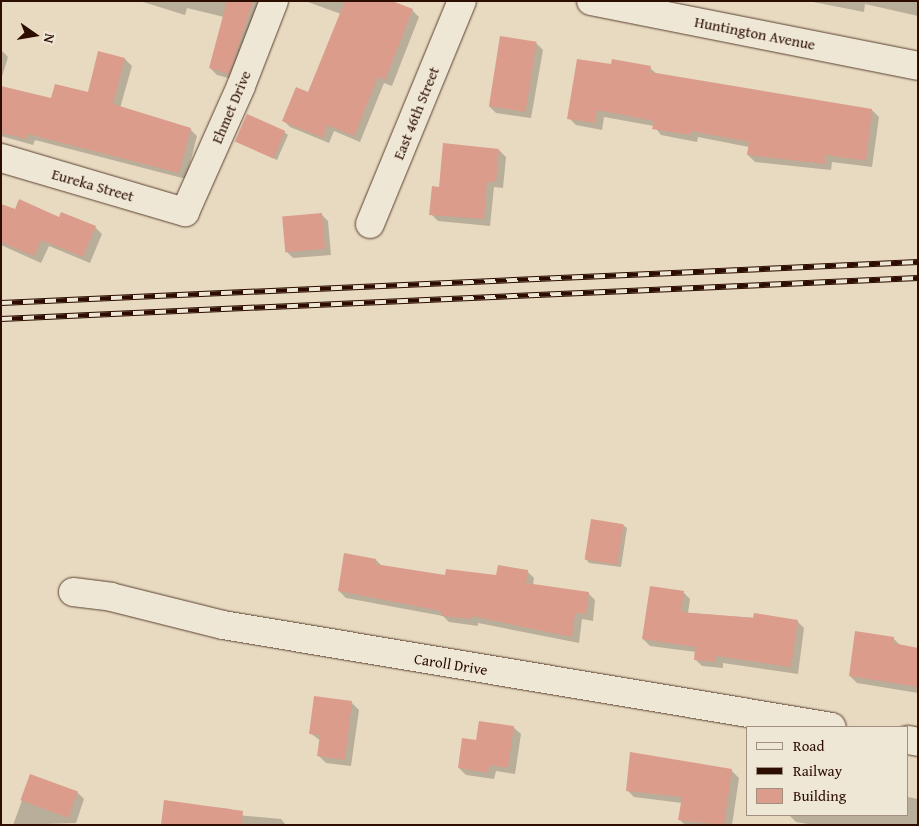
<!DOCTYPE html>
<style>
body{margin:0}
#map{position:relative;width:919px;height:826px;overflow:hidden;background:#e7dac0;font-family:"Gentium Book Plus",serif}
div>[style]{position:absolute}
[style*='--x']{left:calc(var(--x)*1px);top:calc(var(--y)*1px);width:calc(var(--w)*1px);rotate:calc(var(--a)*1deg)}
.shadow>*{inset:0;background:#0003}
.building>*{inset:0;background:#dc9c8c;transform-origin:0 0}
.roads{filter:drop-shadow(0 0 1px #5b4030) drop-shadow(0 0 1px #5b4030)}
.minor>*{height:28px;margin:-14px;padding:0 14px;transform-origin:14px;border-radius:14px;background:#efe7d6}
.rail>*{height:5.5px;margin-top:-2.75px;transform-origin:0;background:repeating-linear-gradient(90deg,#efe7d6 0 11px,#2c0d00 0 22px);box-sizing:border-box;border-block:1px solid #2c0d00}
span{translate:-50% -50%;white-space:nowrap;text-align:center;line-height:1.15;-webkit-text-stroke:4.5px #efe7d6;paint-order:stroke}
.street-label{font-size:15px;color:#2c0d00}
.frame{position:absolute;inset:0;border:2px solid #2c0d00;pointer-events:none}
.legend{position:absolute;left:746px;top:726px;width:162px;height:90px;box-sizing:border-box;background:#efe7d6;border:1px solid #a19080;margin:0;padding:6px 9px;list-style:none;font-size:15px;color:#2c0d00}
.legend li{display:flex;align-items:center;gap:10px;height:25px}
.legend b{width:25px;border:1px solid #a19080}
.north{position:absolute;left:10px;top:10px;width:50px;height:50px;-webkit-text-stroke:4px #efe7d6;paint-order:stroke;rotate:103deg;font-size:14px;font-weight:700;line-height:20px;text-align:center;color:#2c0d00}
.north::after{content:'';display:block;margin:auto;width:18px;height:22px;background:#2c0d00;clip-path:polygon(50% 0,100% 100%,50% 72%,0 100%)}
</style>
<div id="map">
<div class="shadow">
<div style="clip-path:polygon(140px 1px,268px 1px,236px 80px,217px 75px,210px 68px,224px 17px,187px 8px,185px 15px)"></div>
<div style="clip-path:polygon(305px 1px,387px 1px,412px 10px,419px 17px,392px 86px,384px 83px,360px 142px,334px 131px,329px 143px,290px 127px,284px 121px,309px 93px,341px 14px)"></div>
<div style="clip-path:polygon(808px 1px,918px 1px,918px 16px,865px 4px,864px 12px)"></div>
<div style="clip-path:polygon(536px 43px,543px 50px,531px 118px,496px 113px,489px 106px)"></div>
<div style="clip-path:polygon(1px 50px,8px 57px,1px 80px)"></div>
<div style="clip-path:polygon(99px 53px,125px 59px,132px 66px,120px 108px,190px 129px,197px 136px,186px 179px,35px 140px,33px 145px,1px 136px,1px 87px,52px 100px,88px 93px)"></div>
<div style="clip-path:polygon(612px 66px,650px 68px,658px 75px,872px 110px,879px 117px,872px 167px,832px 162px,831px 170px,755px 162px,748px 155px,749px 147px,698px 137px,697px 142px,661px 135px,654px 126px,604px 117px,602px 130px,576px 125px,569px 118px)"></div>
<div style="clip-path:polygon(284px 132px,288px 135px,277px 160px,237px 141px)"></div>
<div style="clip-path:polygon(499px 150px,506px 157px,503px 188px,494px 187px,490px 226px,438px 221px,431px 214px,440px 188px)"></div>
<div style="clip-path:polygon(1px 206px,95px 227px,102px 234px,90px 263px,49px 246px,41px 263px,1px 245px)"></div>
<div style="clip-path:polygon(321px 214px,328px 221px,331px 255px,293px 258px,286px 251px)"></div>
<div style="clip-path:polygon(623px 525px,627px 528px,621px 567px,589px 563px,586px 559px)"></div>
<div style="clip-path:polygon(376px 560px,382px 566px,447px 576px,497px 576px,527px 571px,534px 578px,533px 585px,588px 593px,595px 600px,593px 621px,582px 619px,579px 643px,478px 623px,478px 626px,449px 622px,443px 616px,346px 598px,339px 591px)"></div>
<div style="clip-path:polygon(683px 592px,690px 599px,688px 613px,797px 621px,804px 628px,798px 674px,723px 663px,723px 668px,702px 666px,695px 659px,696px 652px,650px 646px,643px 639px)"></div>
<div style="clip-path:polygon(893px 638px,900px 645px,918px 649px,918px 693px,857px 683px,850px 676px)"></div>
<div style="clip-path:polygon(352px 703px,359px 710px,351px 766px,326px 763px,319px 756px,321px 741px,310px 733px)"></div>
<div style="clip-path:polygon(513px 727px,521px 734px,515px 774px,496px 771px,494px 779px,466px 775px,459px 768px,478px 742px)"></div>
<div style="clip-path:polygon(631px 753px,732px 771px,739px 778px,732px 825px,685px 825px,680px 820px,682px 803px,634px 797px,627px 790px)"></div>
<div style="clip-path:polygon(31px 776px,77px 792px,84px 799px,76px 823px,13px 825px)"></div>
<div style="clip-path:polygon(908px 797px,918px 799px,918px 825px,814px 825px,796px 822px,789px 815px,908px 815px)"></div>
<div style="clip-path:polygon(165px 802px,231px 809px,237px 815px,281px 819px,286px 825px,162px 825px)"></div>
</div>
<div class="building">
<div style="clip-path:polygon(227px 1px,253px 1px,229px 74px,209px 68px)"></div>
<div style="clip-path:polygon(345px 1px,392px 1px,413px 9px,385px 80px,378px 77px,354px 136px,327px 125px,323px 138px,282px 121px,296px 87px,308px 92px)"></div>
<div style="left:500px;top:36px;width:37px;height:71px;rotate:9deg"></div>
<div style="clip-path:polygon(98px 51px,125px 58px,113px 104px,191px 128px,179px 173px,28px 134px,27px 139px,1px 133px,1px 86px,51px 98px,55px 84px,88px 92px)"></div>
<div style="clip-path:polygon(577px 59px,611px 64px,612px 59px,651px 66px,650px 72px,872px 109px,866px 161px,826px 155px,825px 164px,747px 155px,749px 142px,691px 131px,690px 135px,652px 129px,654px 121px,597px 110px,595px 123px,567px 119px)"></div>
<div style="left:247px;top:114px;width:42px;height:30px;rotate:24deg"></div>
<div style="clip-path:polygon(443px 143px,499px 149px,496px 182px,487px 181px,484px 219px,429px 215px,432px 186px,439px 187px)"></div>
<div style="clip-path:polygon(19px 199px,59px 217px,61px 212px,96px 226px,83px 257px,41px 240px,34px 256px,1px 242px,1px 204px,15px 209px)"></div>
<div style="left:322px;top:213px;width:36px;height:40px;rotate:85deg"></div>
<div style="left:591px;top:519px;width:33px;height:41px;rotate:9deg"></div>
<div style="clip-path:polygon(344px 553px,376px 559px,375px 564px,445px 575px,446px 569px,496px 575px,498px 565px,528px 570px,526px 583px,589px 592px,586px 614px,575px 613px,572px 637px,471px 616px,471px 619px,441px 616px,441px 611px,338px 591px)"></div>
<div style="clip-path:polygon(650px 586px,684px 591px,681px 612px,753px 618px,754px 613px,798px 620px,791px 667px,716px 656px,716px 662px,694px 660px,695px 647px,642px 639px)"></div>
<div style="clip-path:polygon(855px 631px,894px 637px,893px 643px,918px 648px,918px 687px,849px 676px)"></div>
<div style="clip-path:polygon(314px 696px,352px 701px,345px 760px,317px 756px,320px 735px,309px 734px)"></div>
<div style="clip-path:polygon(479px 721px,514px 726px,508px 768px,489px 765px,488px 773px,458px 768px,462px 738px,476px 740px)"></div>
<div style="clip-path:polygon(630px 752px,732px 769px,724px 825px,678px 820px,682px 797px,626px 791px)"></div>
<div style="left:30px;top:774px;width:51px;height:28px;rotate:20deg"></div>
<div style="clip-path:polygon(164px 800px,243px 811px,242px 825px,161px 825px)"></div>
</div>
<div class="roads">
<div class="minor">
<div style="--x:591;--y:1;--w:333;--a:11.2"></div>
<div style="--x:1;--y:158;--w:192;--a:16.4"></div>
<div style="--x:185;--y:212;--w:138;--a:-66"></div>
<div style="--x:241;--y:86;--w:91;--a:-68.8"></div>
<div style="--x:370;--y:224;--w:241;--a:-67.6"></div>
<div style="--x:73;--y:592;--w:38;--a:7"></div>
<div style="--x:111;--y:597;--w:115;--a:14"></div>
<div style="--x:223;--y:625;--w:617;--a:9.51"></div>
<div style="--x:908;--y:740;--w:10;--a:11"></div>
</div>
</div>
<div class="rail">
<div style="--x:1;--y:303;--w:918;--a:-2.56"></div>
<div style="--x:1;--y:319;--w:918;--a:-2.56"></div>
</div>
<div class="street-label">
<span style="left:755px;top:33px;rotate:11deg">Huntington Avenue</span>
<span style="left:231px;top:107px;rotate:-67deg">Ehmet Drive</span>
<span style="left:416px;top:113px;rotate:-68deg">East 46th Street</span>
<span style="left:93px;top:185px;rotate:16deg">Eureka Street</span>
<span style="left:451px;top:664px;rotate:9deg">Caroll Drive</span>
</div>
<div class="frame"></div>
<ul class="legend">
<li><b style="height:6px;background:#efe7d6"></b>Road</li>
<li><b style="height:6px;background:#2c0d00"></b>Railway</li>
<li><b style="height:14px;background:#dc9c8c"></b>Building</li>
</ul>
<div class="north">N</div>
</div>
